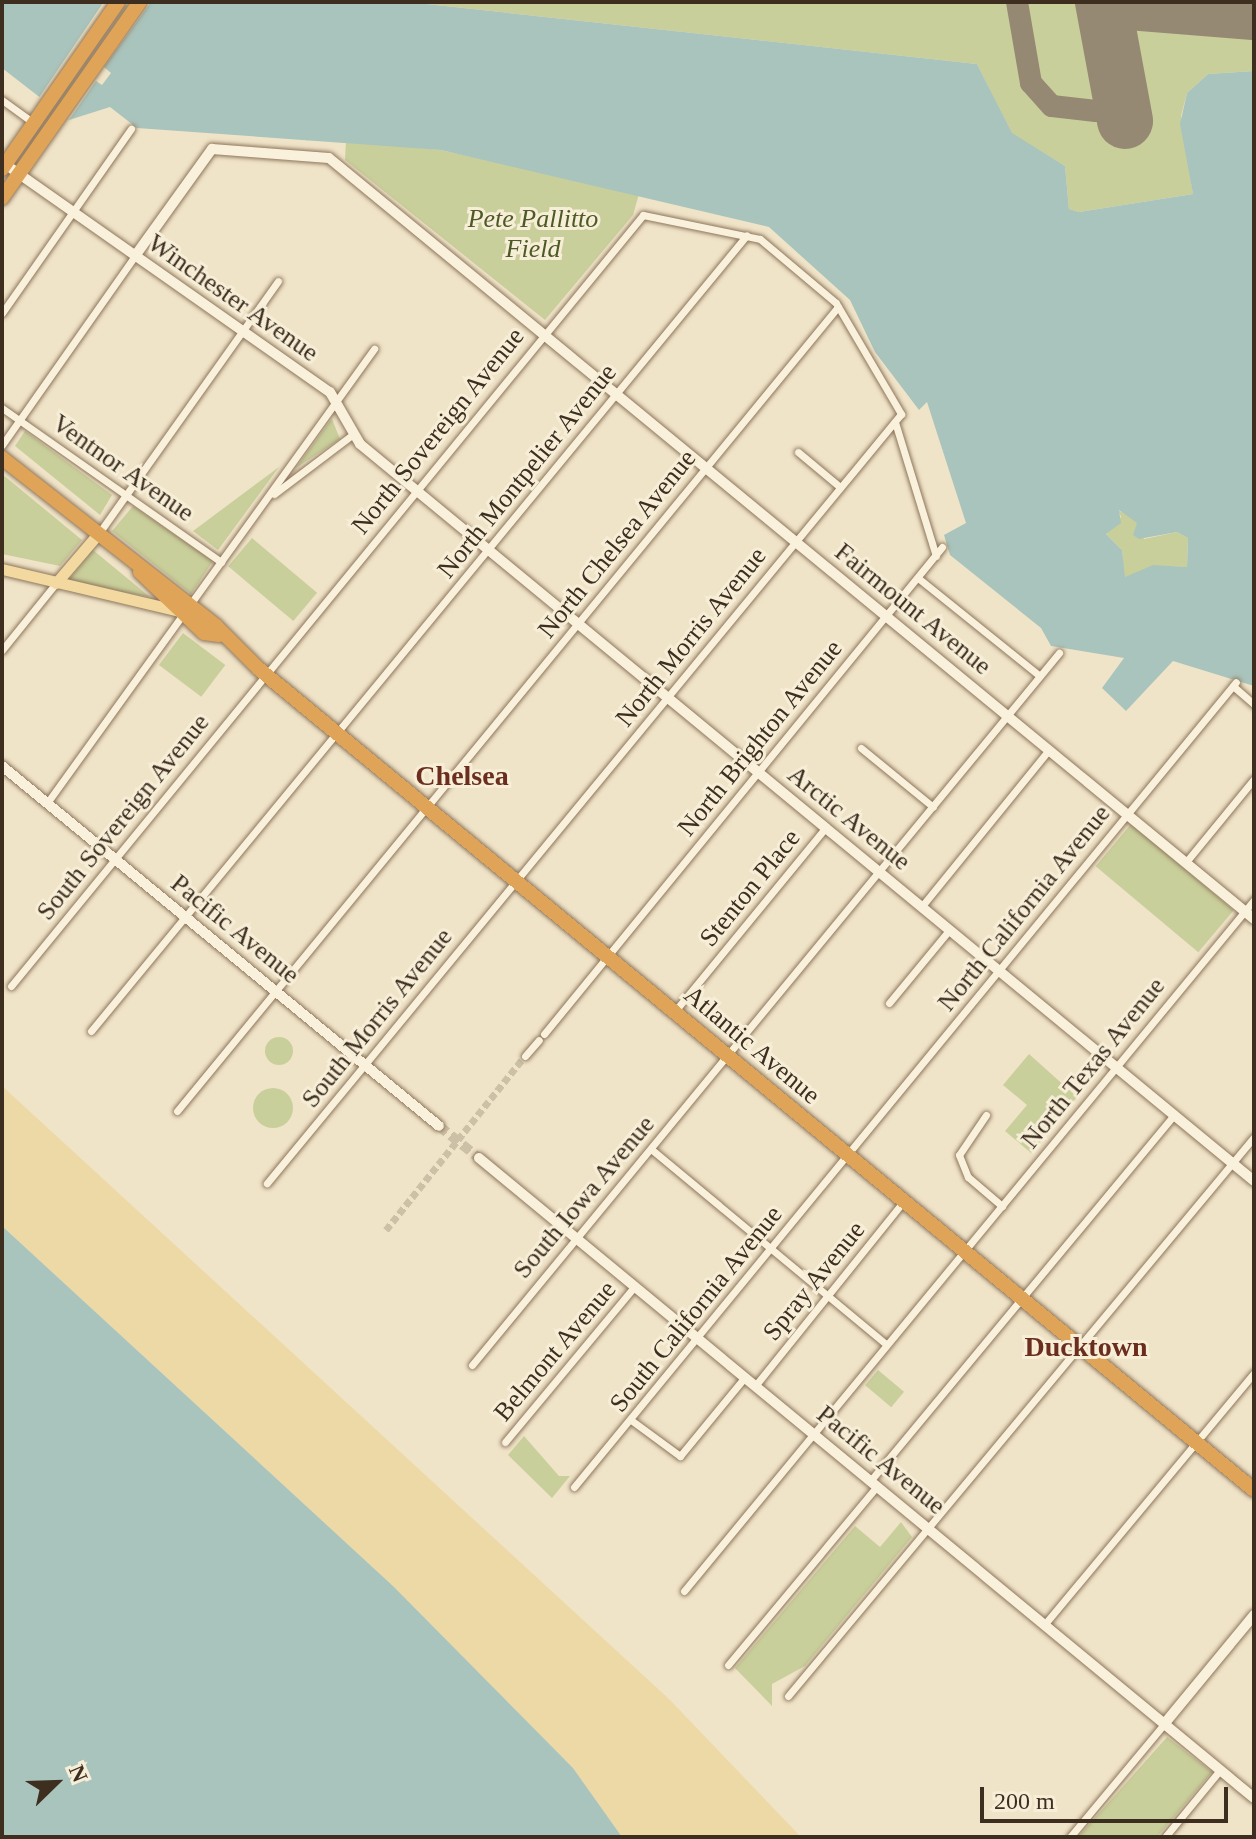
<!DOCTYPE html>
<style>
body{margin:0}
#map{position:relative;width:1256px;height:1839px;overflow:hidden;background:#f0e4c8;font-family:Georgia,serif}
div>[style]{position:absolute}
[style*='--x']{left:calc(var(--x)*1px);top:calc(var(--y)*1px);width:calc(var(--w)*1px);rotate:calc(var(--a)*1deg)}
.green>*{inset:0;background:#c9cf9b;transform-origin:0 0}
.round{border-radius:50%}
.sand>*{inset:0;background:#ecd9a5}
.water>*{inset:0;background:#a9c4bc}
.pier>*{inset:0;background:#f0e4c8}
.taxiway>*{height:22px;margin:-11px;padding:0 11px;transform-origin:11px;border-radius:11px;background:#968974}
.runway>*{height:56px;margin:-28px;padding:0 28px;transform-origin:28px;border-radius:28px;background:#968974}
.street-tunnel>*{height:7px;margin-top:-3.5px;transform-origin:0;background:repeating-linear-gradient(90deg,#ccc0a6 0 7px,transparent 0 10.5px)}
.secondary-tunnel>*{height:10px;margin-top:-5px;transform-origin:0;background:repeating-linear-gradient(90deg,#ccc0a6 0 10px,transparent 0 15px)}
.roads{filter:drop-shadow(0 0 2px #8d765c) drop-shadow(0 0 2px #8d765c)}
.street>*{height:7px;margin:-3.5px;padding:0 3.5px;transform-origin:3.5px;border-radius:3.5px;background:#faf1dc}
.secondary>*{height:10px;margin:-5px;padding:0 5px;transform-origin:5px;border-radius:5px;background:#faf1dc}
.primary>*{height:11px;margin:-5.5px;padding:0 5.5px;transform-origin:5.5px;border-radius:5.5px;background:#f3d9a0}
.highway>*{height:14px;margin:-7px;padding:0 7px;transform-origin:7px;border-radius:7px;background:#e0a458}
span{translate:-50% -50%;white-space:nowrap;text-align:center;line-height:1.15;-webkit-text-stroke:6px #f7eed8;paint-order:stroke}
.park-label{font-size:26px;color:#4d5a26;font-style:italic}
.street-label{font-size:26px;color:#3d2e20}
.neighbourhood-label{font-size:28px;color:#6b2e1e;font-weight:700}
.frame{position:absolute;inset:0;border:4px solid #3d2e20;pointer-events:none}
.north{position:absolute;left:16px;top:1743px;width:80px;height:80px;-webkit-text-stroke:6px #f7eed8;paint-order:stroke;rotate:67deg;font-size:22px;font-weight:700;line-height:32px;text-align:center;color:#3d2e20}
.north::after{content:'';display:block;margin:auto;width:28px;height:36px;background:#3d2e20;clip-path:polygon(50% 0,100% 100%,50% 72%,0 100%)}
.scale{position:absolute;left:980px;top:1787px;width:248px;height:36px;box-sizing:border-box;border:4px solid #3d2e20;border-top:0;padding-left:10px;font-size:24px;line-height:28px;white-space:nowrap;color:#3d2e20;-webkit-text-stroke:6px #f7eed8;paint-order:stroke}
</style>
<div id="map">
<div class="green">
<div style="clip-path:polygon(408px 2px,1254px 2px,1254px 71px,1208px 74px,1187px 93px,1181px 116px,1193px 194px,1079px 212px,1069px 209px,1065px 166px,1012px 134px,977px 64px)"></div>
<div style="clip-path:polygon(346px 141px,441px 150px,639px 194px,633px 215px,545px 320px,345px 160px)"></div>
<div style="clip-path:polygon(332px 419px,340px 439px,296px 468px,330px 421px)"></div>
<div style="clip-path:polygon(25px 431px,112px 495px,100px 515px,15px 446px)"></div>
<div style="clip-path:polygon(279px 467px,218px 550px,193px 531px)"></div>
<div style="clip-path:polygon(2px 474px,82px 540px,60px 566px,2px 554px)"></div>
<div style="clip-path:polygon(133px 506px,213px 561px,191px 594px,112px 531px)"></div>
<div style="clip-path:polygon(1118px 510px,1140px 522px,1144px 539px,1177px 532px,1188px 538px,1187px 567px,1153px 566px,1124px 578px,1122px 550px,1106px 534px,1121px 517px)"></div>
<div style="left:252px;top:538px;width:85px;height:37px;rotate:40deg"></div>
<div style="clip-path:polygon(93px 550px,150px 597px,67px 582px)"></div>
<div style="left:183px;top:633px;width:53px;height:40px;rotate:37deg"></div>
<div style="left:1131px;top:824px;width:134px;height:55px;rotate:40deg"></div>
<div class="round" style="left:265px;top:1037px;width:28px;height:28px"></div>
<div style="clip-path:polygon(1029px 1054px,1077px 1097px,1031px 1153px,1005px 1131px,1027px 1105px,1003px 1085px)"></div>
<div class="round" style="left:253px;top:1088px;width:40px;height:40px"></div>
<div style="left:878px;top:1370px;width:34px;height:20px;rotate:40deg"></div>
<div style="clip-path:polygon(524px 1436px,559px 1476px,570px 1476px,552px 1498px,508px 1455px)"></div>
<div style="clip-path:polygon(901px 1522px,912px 1537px,805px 1666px,772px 1684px,772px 1706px,735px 1668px,855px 1526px,880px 1547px)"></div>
<div style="clip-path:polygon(1167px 1737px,1212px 1772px,1157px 1837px,1078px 1837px)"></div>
</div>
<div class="sand">
<div style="clip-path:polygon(2px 1086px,669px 1699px,801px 1837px,622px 1837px,573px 1768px,393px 1586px,2px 1226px)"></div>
</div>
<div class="water">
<div style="clip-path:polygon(evenodd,2px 2px,408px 2px,977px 64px,1012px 133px,1065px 166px,1069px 209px,1079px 212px,1193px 194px,1180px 124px,1187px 93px,1208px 74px,1254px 71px,1254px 686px,1173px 661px,1126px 711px,1102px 688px,1124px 658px,1051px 646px,1041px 628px,950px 555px,944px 535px,966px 523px,927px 402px,919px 410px,875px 352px,850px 300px,769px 227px,441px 150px,137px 128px,110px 107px,69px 120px,2px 68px,2px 2px,1119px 510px,1137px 523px,1133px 535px,1139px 539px,1177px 532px,1188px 538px,1187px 567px,1153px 565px,1125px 577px,1122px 550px,1106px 534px,1121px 523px,1119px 510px)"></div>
<div style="clip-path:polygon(2px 1226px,393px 1586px,573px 1768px,622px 1837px,2px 1837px)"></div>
</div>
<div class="pier">
<div style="clip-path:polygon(151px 2px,104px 67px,111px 73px,102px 85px,96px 81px,69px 120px,38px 99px,103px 3px)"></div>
</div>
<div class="taxiway">
<div style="--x:1017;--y:2;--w:82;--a:80.2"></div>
<div style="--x:1031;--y:83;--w:31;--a:48"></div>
<div style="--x:1052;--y:106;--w:44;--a:6.5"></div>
<div style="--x:1096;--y:111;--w:28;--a:-32"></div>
</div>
<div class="runway">
<div style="--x:1103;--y:2;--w:121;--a:79.5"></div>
<div style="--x:1129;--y:2;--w:125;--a:4.6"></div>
</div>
<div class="street-tunnel">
<div style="--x:386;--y:1230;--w:223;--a:-51.4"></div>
</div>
<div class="secondary-tunnel">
<div style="--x:439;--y:1126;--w:51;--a:38.7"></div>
</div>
<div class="roads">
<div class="street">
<div style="--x:2;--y:100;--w:39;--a:36"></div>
<div style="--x:2;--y:313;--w:225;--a:-55"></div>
<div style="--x:2;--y:408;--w:268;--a:35.1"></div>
<div style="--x:895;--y:422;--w:140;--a:73"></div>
<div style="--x:2;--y:445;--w:231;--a:-54.9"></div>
<div style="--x:798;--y:452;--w:55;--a:39.8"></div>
<div style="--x:274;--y:494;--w:98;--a:-37.1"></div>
<div style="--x:99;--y:533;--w:309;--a:-54.6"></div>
<div style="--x:918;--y:578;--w:156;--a:38.8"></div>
<div style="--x:2;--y:650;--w:86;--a:-51.1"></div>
<div style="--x:1233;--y:686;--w:28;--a:41"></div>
<div style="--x:861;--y:748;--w:93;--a:39.3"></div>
<div style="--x:47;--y:803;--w:560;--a:-54.24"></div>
<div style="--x:1186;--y:862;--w:107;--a:-50.7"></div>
<div style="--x:922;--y:906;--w:201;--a:-50.9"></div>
<div style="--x:11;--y:986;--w:997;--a:-50.66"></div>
<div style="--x:643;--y:215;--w:119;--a:11.6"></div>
<div style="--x:760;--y:239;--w:99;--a:40.1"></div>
<div style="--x:836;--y:303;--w:129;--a:59.6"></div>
<div style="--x:901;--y:414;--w:997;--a:129.5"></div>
<div style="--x:889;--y:1003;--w:96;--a:-50.5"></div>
<div style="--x:675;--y:1011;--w:238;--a:-50.6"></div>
<div style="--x:91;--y:1031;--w:1031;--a:-50.51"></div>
<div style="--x:544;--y:1034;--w:629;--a:-50.74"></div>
<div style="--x:525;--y:1056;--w:21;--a:-49"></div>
<div style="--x:177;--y:1111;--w:1041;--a:-50.58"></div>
<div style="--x:986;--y:1115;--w:48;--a:124"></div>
<div style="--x:959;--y:1155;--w:24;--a:68"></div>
<div style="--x:968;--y:1177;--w:45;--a:40.5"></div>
<div style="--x:651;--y:1149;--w:305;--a:39.7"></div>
<div style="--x:472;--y:1365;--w:923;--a:-50.5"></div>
<div style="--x:755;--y:1386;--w:236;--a:-51.2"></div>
<div style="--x:631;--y:1420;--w:61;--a:36.3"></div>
<div style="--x:680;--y:1456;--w:102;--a:-50.6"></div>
<div style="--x:505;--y:1442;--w:203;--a:-50.2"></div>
<div style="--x:871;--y:1480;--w:474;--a:-50.3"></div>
<div style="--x:574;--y:1487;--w:1042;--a:-50.57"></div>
<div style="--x:684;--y:1591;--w:896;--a:-50.48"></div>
<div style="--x:1044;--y:1625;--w:328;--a:-50.2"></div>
<div style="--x:728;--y:1665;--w:233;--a:-50.2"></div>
<div style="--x:788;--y:1696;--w:728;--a:-50.18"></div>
<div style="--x:1070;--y:1837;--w:148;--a:-50.2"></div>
<div style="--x:1165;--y:1837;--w:87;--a:-50.6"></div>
</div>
<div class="secondary">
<div style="--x:5;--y:164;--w:397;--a:35.1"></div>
<div style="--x:330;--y:392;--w:60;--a:60"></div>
<div style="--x:360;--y:444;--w:1159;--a:39.5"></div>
<div style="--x:135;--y:256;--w:132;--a:-54.3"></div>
<div style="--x:212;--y:149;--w:117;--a:4.4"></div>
<div style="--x:329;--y:158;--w:1198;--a:39.44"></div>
<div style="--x:2;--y:766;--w:566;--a:39.48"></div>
<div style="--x:479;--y:1158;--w:1005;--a:39.55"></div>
<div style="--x:1165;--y:1723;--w:140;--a:-50.5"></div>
</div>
<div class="primary">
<div style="--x:2;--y:569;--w:182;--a:13.3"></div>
<div style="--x:56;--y:583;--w:63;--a:-49.5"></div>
</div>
<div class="highway">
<div style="--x:2;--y:169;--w:203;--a:-55.2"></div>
<div style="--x:2;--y:198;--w:240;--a:-54.9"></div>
<div style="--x:2;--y:458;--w:272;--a:38.1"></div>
<div style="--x:216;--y:626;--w:61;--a:45"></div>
<div style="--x:259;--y:669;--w:1290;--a:39.53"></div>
<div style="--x:140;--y:572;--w:88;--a:43.6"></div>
<div style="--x:204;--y:633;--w:15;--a:8"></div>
</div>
</div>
<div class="park-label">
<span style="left:533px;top:234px">Pete Pallitto<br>Field</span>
</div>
<div class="street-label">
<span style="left:233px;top:298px;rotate:35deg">Winchester Avenue</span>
<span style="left:438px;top:431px;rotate:-51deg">North Sovereign Avenue</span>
<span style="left:123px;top:468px;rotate:35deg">Ventnor Avenue</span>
<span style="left:527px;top:471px;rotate:-51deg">North Montpelier Avenue</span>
<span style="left:617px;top:544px;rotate:-51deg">North Chelsea Avenue</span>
<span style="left:913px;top:609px;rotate:39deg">Fairmount Avenue</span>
<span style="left:691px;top:637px;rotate:-51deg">North Morris Avenue</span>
<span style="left:760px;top:738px;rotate:-51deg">North Brighton Avenue</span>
<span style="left:123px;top:817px;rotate:-51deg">South Sovereign Avenue</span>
<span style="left:849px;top:818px;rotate:39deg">Arctic Avenue</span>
<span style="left:750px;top:888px;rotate:-51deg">Stenton Place</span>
<span style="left:1024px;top:908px;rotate:-51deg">North California Avenue</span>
<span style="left:235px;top:929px;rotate:39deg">Pacific Avenue</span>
<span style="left:377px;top:1018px;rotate:-51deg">South Morris Avenue</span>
<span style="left:752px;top:1045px;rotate:40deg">Atlantic Avenue</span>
<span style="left:1093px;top:1063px;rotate:-51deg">North Texas Avenue</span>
<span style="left:584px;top:1197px;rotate:-50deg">South Iowa Avenue</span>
<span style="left:814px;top:1281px;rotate:-51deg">Spray Avenue</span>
<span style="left:696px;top:1309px;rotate:-51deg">South California Avenue</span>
<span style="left:555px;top:1351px;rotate:-50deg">Belmont Avenue</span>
<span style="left:881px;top:1460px;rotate:39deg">Pacific Avenue</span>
</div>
<div class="neighbourhood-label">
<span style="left:462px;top:776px">Chelsea</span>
<span style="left:1086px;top:1347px">Ducktown</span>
</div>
<div class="frame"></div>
<div class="north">N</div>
<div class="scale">200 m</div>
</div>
